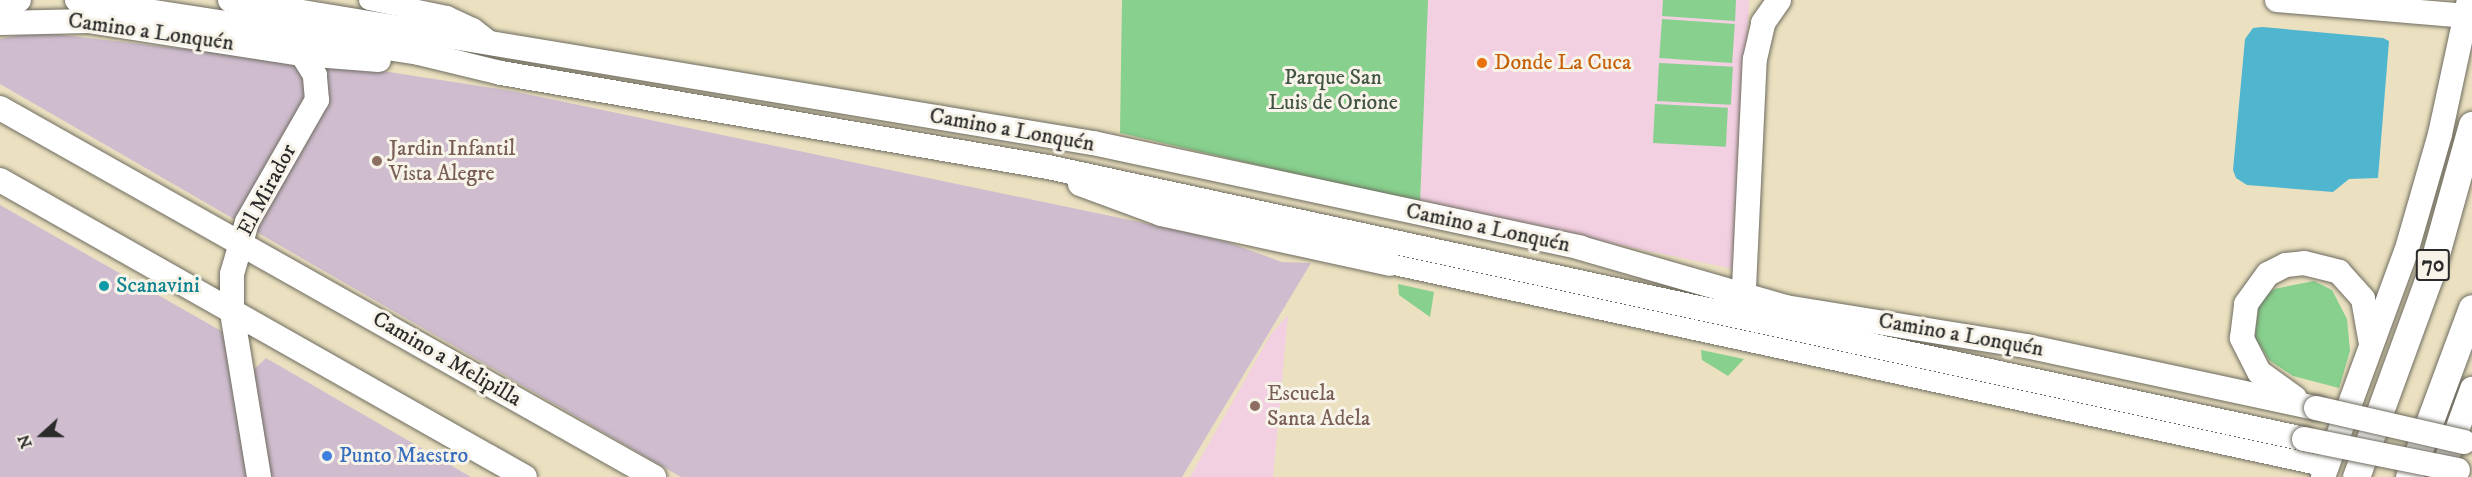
<!DOCTYPE html>
<meta charset="utf-8">
<style>
body{margin:0}
#map{position:relative;width:2472px;height:477px;overflow:hidden;background:#ebe1c0;font-family:"IM FELL DW Pica",serif}
div>[style]{position:absolute}
[style*='--x']{left:calc(var(--x)*1px);top:calc(var(--y)*1px);width:calc(var(--w)*1px);rotate:calc(var(--a)*1deg)}
.built>*{inset:0;background:#f2cfe1}
.industrial>*{inset:0;background:#cfbdcf}
.green>*{inset:0;background:#87d08d;transform-origin:0 0}
.water>*{inset:0;background:#50b5ce}
.roads{filter:drop-shadow(0 0 2px #6e6b5f) drop-shadow(0 0 2px #6e6b5f)}
.minor>*{height:20px;margin:-10px;padding:0 10px;transform-origin:10px;border-radius:10px;background:#fff}
.major>*{height:24px;margin:-12px;padding:0 12px;transform-origin:12px;border-radius:12px;background:#fff}
.highway>*{height:27px;margin:-13.5px;padding:0 13.5px;transform-origin:13.5px;border-radius:13.5px;background:#fff}
.bridges{filter:drop-shadow(0 0 2px #6e6b5f) drop-shadow(0 0 2px #6e6b5f)}
.major-bridge>*{height:24px;margin:-12px;padding:0 12px;transform-origin:12px;border-radius:12px;background:#fff}
.dots>*{width:16px;height:16px;translate:-50% -50%;box-sizing:border-box;border:3px solid #f7f3e8;border-radius:50%}
span{translate:-50% -50%;white-space:nowrap;text-align:center;line-height:1.15;-webkit-text-stroke:6px #f7f3e8;paint-order:stroke}
.shield-label span{padding:2px 4px;background:#f7f3e8;border:2px solid;border-radius:4px;-webkit-text-stroke-width:0}
.shield-label{font-size:21px;color:#2b2b2b;font-weight:700}
.street-label{font-size:22px;color:#2b2b2b}
.food-label{font-size:22px;color:#c56008}
.left{translate:0 -50%;text-align:left}
.park-label{font-size:22px;color:#425444}
.education-label{font-size:22px;color:#785e54}
.culture-label{font-size:22px;color:#0d838f}
.shop-label{font-size:22px;color:#366cbe}
.north{position:absolute;left:12px;top:405px;width:60px;height:60px;-webkit-text-stroke:4px #f7f3e8;paint-order:stroke;rotate:249deg;font-size:16px;font-weight:700;line-height:24px;text-align:center;color:#2b2b2b}
.north::after{content:'';display:block;margin:auto;width:21px;height:27px;background:#2b2b2b;clip-path:polygon(50% 0,100% 100%,50% 72%,0 100%)}
</style>
<div id="map">
<div class="built">
<div style="clip-path:polygon(1427px 0,1749px 0,1739px 270px,1420px 203px)"></div>
<div style="clip-path:polygon(1288px 315px,1273px 477px,1190px 477px,1271px 334px)"></div>
</div>
<div class="industrial">
<div style="clip-path:polygon(35px 32px,389px 72px,512px 91px,1168px 228px,1227px 242px,1282px 262px,1311px 263px,1182px 477px,681px 477px,0 84px,0 39px)"></div>
<div style="clip-path:polygon(0 205px,223px 332px,248px 477px,0 477px)"></div>
<div style="clip-path:polygon(266px 358px,471px 477px,264px 477px,245px 378px)"></div>
</div>
<div class="green">
<div style="clip-path:polygon(1122px 0,1428px 0,1420px 203px,1120px 133px)"></div>
<div style="clip-path:polygon(1663px 0,1736px 0,1735px 21px,1662px 16px)"></div>
<div style="left:1662px;top:19px;width:73px;height:39px;rotate:4deg"></div>
<div style="left:1659px;top:63px;width:74px;height:38px;rotate:3deg"></div>
<div style="left:1655px;top:104px;width:73px;height:39px;rotate:3deg"></div>
<div style="clip-path:polygon(2314px 281px,2332px 290px,2347px 319px,2350px 351px,2339px 388px,2293px 376px,2269px 360px,2255px 338px,2259px 302px,2274px 289px)"></div>
<div style="clip-path:polygon(1398px 284px,1434px 292px,1430px 317px,1399px 295px)"></div>
<div style="clip-path:polygon(1701px 350px,1744px 359px,1728px 376px,1702px 360px)"></div>
</div>
<div class="water">
<div style="clip-path:polygon(2262px 27px,2383px 38px,2389px 41px,2378px 178px,2349px 179px,2333px 192px,2247px 185px,2236px 178px,2233px 170px,2245px 39px,2253px 28px)"></div>
</div>
<div class="roads">
<div class="minor">
<div style="--x:369;--y:0;--w:80;--a:11.6"></div>
<div style="--x:447;--y:16;--w:29;--a:25"></div>
<div style="--x:473;--y:28;--w:24;--a:38"></div>
<div style="--x:1390;--y:264;--w:959;--a:12.22"></div>
</div>
<div class="major">
<div style="--x:77;--y:0;--w:346;--a:8.8"></div>
<div style="--x:419;--y:53;--w:84;--a:13.7"></div>
<div style="--x:501;--y:73;--w:555;--a:9.75"></div>
<div style="--x:1048;--y:167;--w:1285;--a:12.22"></div>
<div style="--x:230;--y:0;--w:875;--a:9.41"></div>
<div style="--x:1093;--y:143;--w:499;--a:12.1"></div>
<div style="--x:1581;--y:248;--w:212;--a:16.1"></div>
<div style="--x:1785;--y:307;--w:244;--a:9.2"></div>
<div style="--x:2026;--y:346;--w:297;--a:12.1"></div>
<div style="--x:2277;--y:0;--w:191;--a:4.8"></div>
<div style="--x:0;--y:2;--w:19;--a:-6"></div>
<div style="--x:0;--y:23;--w:88;--a:-1.3"></div>
<div style="--x:88;--y:21;--w:217;--a:8.8"></div>
<div style="--x:302;--y:54;--w:77;--a:4.5"></div>
<div style="--x:0;--y:108;--w:751;--a:29.43"></div>
<div style="--x:0;--y:180;--w:603;--a:29.5"></div>
<div style="--x:1080;--y:184;--w:86;--a:20.3"></div>
<div style="--x:1161;--y:214;--w:234;--a:12.3"></div>
<div style="--x:1743;--y:309;--w:250;--a:-87.3"></div>
<div style="--x:1755;--y:59;--w:37;--a:-77"></div>
<div style="--x:1763;--y:23;--w:28;--a:-55"></div>
<div style="--x:2295;--y:398;--w:44;--a:-144.2"></div>
<div style="--x:2259;--y:372;--w:38;--a:-117"></div>
<div style="--x:2242;--y:338;--w:34;--a:-83"></div>
<div style="--x:2246;--y:304;--w:37;--a:-54"></div>
<div style="--x:2268;--y:274;--w:20;--a:-27"></div>
<div style="--x:2286;--y:265;--w:18;--a:-6"></div>
<div style="--x:2304;--y:263;--w:36;--a:14"></div>
<div style="--x:2339;--y:272;--w:36;--a:48"></div>
<div style="--x:2363;--y:299;--w:46;--a:79.9"></div>
<div style="--x:259;--y:477;--w:167;--a:-99.3"></div>
<div style="--x:232;--y:312;--w:38;--a:-90"></div>
<div style="--x:232;--y:274;--w:54;--a:-73.9"></div>
<div style="--x:247;--y:222;--w:141;--a:-60.2"></div>
<div style="--x:317;--y:100;--w:25;--a:-95"></div>
<div style="--x:315;--y:75;--w:25;--a:-122"></div>
<div style="--x:2323;--y:477;--w:240;--a:-69.8"></div>
<div style="--x:2406;--y:252;--w:123;--a:-73.9"></div>
<div style="--x:2440;--y:134;--w:137;--a:-77.8"></div>
<div style="--x:2440;--y:477;--w:94;--a:-70"></div>
</div>
<div class="highway">
<div style="--x:2356;--y:477;--w:215;--a:-69.9"></div>
<div style="--x:2430;--y:275;--w:156;--a:-74.4"></div>
<div style="--x:2409;--y:477;--w:180;--a:-69.6"></div>
</div>
</div>
<div class="bridges">
<div class="major-bridge">
<div style="--x:2316;--y:408;--w:152;--a:12.9"></div>
<div style="--x:2304;--y:439;--w:157;--a:11.4"></div>
</div>
</div>
<div class="dots">
<div style="left:1482px;top:63px;background:#e8710a"></div>
<div style="left:377px;top:161px;background:#8d6e63"></div>
<div style="left:104px;top:286px;background:#0f9aa8"></div>
<div style="left:1255px;top:406px;background:#8d6e63"></div>
<div style="left:327px;top:456px;background:#3f7fe0"></div>
</div>
<div class="shield-label">
<span style="left:2433px;top:265px">70</span>
</div>
<div class="street-label">
<span style="left:151px;top:32px;rotate:8deg">Camino a Lonquén</span>
<span style="left:1012px;top:130px;rotate:10deg">Camino a Lonquén</span>
<span style="left:267px;top:190px;rotate:-62deg">El Mirador</span>
<span style="left:1488px;top:228px;rotate:12deg">Camino a Lonquén</span>
<span style="left:1961px;top:335px;rotate:10deg">Camino a Lonquén</span>
<span style="left:447px;top:359px;rotate:30deg">Camino a Melipilla</span>
</div>
<div class="food-label">
<span class="left" style="left:1494px;top:63px">Donde La Cuca</span>
</div>
<div class="park-label">
<span style="left:1333px;top:90px">Parque San<br>Luis de Orione</span>
</div>
<div class="education-label">
<span class="left" style="left:389px;top:161px">Jardin Infantil<br>Vista Alegre</span>
<span class="left" style="left:1267px;top:406px">Escuela<br>Santa Adela</span>
</div>
<div class="culture-label">
<span class="left" style="left:116px;top:286px">Scanavini</span>
</div>
<div class="shop-label">
<span class="left" style="left:339px;top:456px">Punto Maestro</span>
</div>
<div class="north">N</div>
</div>
